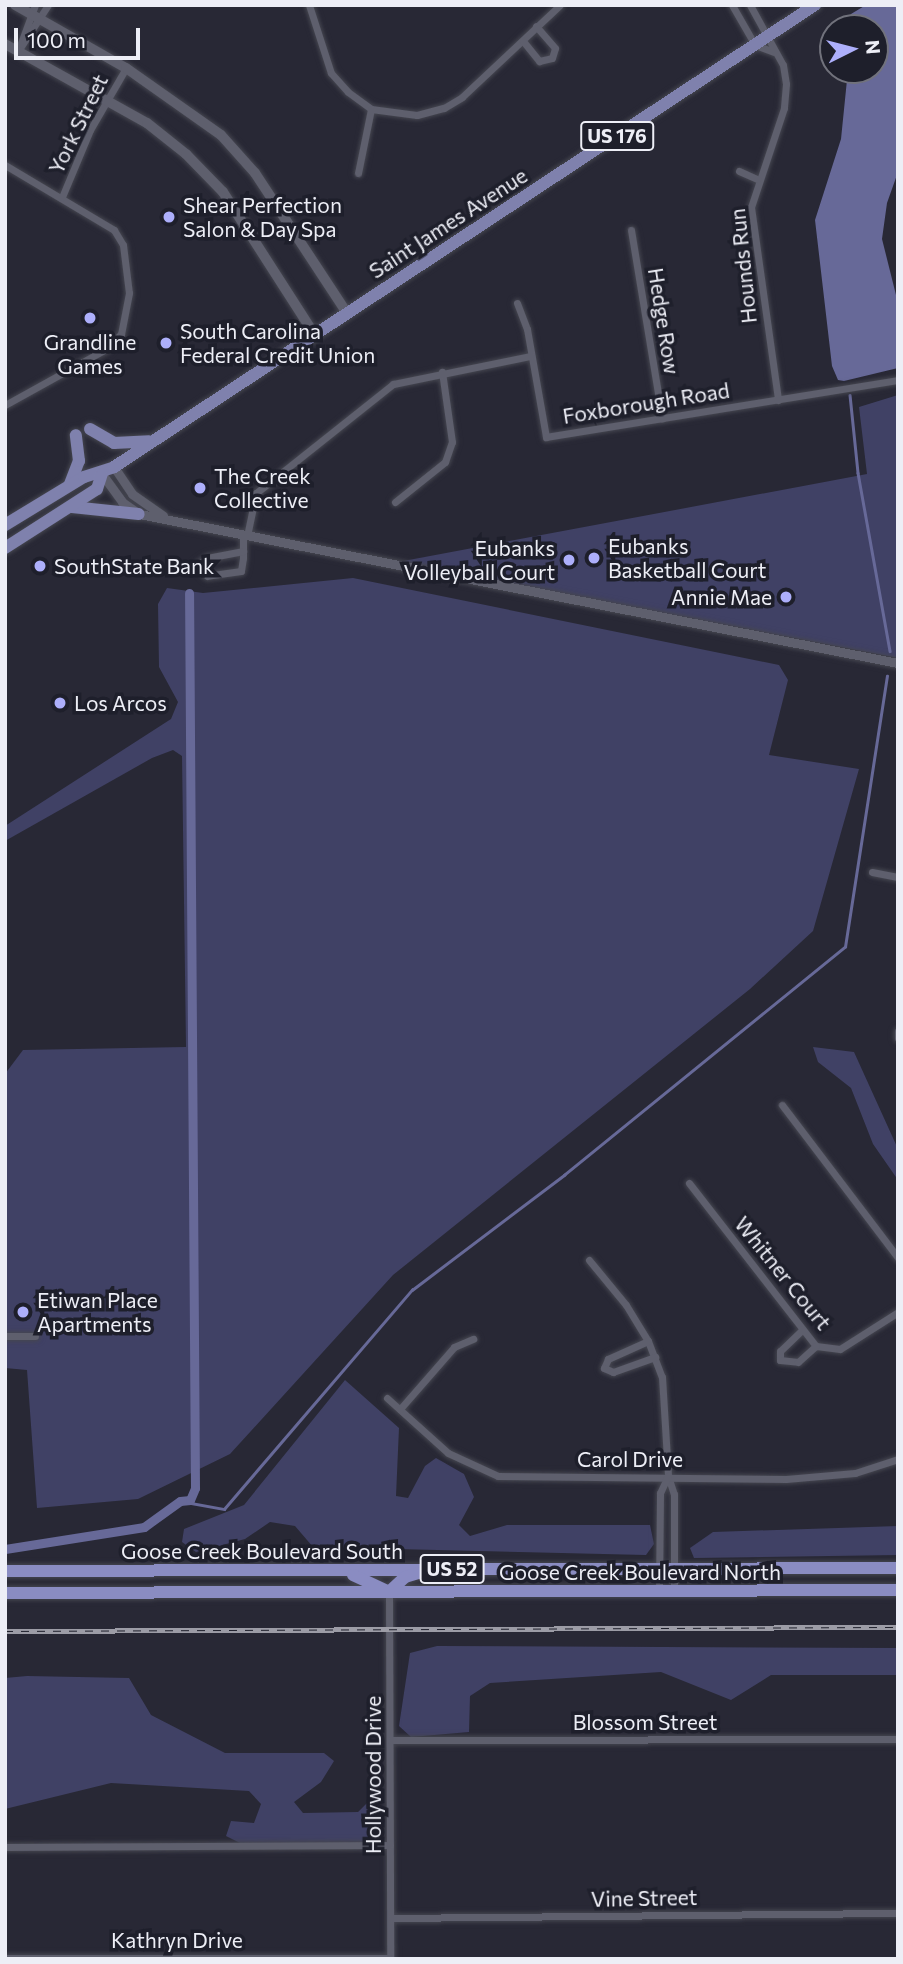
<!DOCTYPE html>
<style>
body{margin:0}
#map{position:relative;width:903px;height:1964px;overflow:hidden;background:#282835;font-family:Commissioner,sans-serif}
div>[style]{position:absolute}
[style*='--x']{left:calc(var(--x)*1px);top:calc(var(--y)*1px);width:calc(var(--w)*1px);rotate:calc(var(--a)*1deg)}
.green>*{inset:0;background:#404165}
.water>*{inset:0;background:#676998}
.stream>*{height:2.5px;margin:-1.25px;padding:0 1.25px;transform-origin:1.25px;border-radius:1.25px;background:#676998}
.canal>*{height:9px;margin:-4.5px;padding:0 4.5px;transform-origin:4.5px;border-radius:4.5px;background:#676998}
.roads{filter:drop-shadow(0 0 2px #454650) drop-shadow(0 0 2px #454650)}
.minor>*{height:7px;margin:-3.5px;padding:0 3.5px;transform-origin:3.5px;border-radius:3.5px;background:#5e5f6d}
.tertiary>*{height:9px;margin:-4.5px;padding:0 4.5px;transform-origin:4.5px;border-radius:4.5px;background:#5e5f6d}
.secondary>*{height:10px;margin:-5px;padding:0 5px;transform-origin:5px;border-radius:5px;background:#5e5f6d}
.primary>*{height:12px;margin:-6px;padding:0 6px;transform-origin:6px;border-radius:6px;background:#7f81ad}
.trunk>*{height:12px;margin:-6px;padding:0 6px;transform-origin:6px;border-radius:6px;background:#8a8cc2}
.rail>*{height:5px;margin-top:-2.5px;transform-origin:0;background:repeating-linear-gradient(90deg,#1e1f2b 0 8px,#9c9ca6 0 16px);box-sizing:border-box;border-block:2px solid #9c9ca6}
.dots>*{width:19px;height:19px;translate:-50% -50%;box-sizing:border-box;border:4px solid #1e1f2b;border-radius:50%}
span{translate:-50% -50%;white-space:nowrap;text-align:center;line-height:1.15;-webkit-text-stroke:7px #1e1f2b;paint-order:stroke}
.shield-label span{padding:2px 5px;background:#1e1f2b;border:2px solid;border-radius:5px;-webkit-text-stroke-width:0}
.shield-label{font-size:19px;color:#edeef6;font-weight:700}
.street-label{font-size:21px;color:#edeef6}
.poi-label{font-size:21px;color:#edeef6}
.left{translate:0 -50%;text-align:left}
.right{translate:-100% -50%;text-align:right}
.frame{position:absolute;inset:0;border:7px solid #edeef6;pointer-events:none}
.north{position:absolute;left:819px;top:14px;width:70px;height:70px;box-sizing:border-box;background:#1e1f2b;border:2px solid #71727c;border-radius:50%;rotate:84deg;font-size:19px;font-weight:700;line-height:28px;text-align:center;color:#edeef6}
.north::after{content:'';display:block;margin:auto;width:24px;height:32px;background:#adaffb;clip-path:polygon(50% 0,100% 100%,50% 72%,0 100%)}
.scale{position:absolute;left:14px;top:28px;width:126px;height:32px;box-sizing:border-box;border:4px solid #edeef6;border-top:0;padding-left:9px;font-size:21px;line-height:24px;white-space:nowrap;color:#edeef6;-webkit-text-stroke:5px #1e1f2b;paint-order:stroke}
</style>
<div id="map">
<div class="green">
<div style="clip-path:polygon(898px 395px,898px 658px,398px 562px,867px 474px,859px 407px)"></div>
<div style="clip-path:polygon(353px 578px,779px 665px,788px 680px,769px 755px,859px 769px,813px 931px,750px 989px,393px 1275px,230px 1454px,138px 1499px,37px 1508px,27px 1370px,5px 1368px,5px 1074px,23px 1050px,186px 1047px,182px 756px,173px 750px,152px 758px,5px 841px,5px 826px,171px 719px,178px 702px,159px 667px,158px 604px,167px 588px,203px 593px)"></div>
<div style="clip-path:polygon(813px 1047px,854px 1052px,898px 1149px,898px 1180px,873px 1144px,851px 1088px,818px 1062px)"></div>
<div style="clip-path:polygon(345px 1380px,399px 1428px,396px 1496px,408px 1498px,425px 1466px,436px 1458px,464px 1474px,474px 1497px,459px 1525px,470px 1536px,507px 1525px,650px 1525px,654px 1544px,646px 1555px,313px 1547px,295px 1526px,270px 1522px,245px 1539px,196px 1552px,182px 1542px,184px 1529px,244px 1505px)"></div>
<div style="clip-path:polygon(898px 1526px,898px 1555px,694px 1558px,690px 1548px,713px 1532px)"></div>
<div style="clip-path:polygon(437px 1646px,898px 1648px,898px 1675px,771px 1675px,731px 1700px,661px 1672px,490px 1683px,470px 1696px,469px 1732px,411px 1737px,399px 1726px,410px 1653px)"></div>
<div style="clip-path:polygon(27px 1676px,129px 1678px,151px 1715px,225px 1753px,324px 1753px,334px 1761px,321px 1782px,294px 1802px,303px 1813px,358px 1812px,371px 1799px,378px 1807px,381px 1842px,242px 1844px,226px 1836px,231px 1821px,254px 1823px,261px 1804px,249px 1791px,111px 1783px,5px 1809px,5px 1678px)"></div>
</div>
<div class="water">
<div style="clip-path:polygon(866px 5px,898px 5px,898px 172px,887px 203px,882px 239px,898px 303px,898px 368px,844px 381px,838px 380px,832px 366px,815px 220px,841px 139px,848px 70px,875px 70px,875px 28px,845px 28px,851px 14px)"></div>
</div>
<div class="stream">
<div style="--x:850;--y:395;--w:78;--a:84.1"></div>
<div style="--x:858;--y:473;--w:181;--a:79.8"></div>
<div style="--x:180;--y:1501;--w:45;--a:10.3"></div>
<div style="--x:224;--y:1509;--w:289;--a:-49.4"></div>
<div style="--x:412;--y:1290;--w:191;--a:-37.1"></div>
<div style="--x:564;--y:1175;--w:362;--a:-39.1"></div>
<div style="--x:845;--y:947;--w:274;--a:-81.2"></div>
</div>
<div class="canal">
<div style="--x:5;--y:1549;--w:141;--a:-9"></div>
<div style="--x:144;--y:1527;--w:44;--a:-35.8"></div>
<div style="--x:180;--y:1501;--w:10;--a:-6"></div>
<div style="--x:190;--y:1500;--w:13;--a:-67"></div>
<div style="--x:195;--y:1488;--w:895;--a:-90.38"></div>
</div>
<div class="roads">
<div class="minor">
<div style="--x:35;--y:5;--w:49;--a:110.3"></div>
<div style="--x:18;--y:51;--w:55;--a:-56.9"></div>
<div style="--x:309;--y:5;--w:71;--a:72.1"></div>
<div style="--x:331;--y:73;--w:25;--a:48"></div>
<div style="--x:348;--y:92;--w:29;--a:36"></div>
<div style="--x:371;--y:109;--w:46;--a:7.4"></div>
<div style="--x:417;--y:115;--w:28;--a:-15"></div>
<div style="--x:444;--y:108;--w:21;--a:-31"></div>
<div style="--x:462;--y:97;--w:134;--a:-43.2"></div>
<div style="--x:732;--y:5;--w:46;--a:60.1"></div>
<div style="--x:755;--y:45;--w:20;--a:20"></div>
<div style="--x:750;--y:5;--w:68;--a:61.2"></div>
<div style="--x:783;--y:65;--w:19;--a:81"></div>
<div style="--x:786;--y:84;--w:24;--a:95"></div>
<div style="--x:784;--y:108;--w:104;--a:108.4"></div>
<div style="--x:751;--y:207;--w:195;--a:82"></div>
<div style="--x:523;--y:41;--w:26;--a:51"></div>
<div style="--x:539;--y:61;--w:13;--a:-13"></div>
<div style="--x:552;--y:58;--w:10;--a:-73"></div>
<div style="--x:555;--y:48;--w:29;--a:-131"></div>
<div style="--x:5;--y:165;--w:127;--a:30.8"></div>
<div style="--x:114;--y:230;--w:17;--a:59"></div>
<div style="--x:123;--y:245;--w:48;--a:82.9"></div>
<div style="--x:129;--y:293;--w:42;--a:101"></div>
<div style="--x:121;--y:334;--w:21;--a:135"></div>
<div style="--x:106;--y:349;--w:115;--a:151"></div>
<div style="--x:739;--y:171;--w:20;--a:24"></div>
<div style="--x:358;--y:173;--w:65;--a:-78.5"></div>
<div style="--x:62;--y:197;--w:73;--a:-67.3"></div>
<div style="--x:90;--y:130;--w:72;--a:-59.9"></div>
<div style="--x:631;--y:230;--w:191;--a:80.6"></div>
<div style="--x:517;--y:303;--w:28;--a:69"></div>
<div style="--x:527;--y:329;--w:110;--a:80"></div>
<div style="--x:546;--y:437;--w:357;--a:-9.2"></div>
<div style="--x:395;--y:502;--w:64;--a:-38.7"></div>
<div style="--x:445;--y:462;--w:21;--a:-71"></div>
<div style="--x:452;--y:442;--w:71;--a:-98.1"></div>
<div style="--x:243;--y:535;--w:23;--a:90"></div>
<div style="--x:243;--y:558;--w:13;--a:99"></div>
<div style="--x:241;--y:571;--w:34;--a:172"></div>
<div style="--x:207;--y:576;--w:15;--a:-132"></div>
<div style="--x:197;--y:565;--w:12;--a:-35"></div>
<div style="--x:207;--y:558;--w:37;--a:-11"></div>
<div style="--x:247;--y:536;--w:44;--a:-78.2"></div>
<div style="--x:256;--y:493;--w:175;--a:-38.5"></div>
<div style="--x:393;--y:384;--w:141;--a:-11.5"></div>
<div style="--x:872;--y:872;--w:26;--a:11"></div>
<div style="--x:898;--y:1031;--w:7;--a:90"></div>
<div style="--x:782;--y:1105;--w:192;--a:52.8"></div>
<div style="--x:689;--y:1183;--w:207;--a:52.1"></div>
<div style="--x:816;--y:1346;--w:24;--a:7"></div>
<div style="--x:840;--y:1349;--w:69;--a:-32.5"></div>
<div style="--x:589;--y:1260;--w:58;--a:50.6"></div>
<div style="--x:626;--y:1305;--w:42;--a:58.6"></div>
<div style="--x:648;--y:1341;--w:39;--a:69"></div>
<div style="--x:662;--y:1377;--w:99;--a:86.5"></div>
<div style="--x:668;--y:1476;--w:19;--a:72"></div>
<div style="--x:674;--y:1494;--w:97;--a:90"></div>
<div style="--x:802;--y:1330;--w:30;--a:136"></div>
<div style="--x:780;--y:1351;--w:9;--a:90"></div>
<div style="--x:780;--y:1360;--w:18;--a:6"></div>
<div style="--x:798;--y:1362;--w:24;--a:-42"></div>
<div style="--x:5;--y:1336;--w:30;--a:0"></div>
<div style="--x:648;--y:1341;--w:44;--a:155.8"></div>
<div style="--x:608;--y:1359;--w:10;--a:114"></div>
<div style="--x:604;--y:1368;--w:10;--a:24"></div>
<div style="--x:613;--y:1372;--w:45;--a:-19.7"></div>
<div style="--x:387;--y:1398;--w:82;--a:42"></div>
<div style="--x:448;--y:1453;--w:55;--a:24.7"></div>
<div style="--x:498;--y:1476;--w:288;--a:0.6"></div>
<div style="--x:786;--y:1479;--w:69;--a:-5"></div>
<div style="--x:855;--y:1473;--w:45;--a:-18"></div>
<div style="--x:400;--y:1409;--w:82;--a:-48.9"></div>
<div style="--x:454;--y:1347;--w:21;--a:-23"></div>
<div style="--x:659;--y:1591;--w:98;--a:-89.4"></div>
<div style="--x:660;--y:1493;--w:19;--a:-65"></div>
<div style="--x:389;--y:1592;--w:367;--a:89.8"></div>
<div style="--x:391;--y:1740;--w:507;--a:-0.11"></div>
<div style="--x:5;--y:1847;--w:385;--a:-0.3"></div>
<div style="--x:391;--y:1918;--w:507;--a:-0.57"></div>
<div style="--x:5;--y:1958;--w:385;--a:0"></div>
</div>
<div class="tertiary">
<div style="--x:114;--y:467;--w:32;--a:56"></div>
<div style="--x:132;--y:494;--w:38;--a:35"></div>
<div style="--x:102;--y:474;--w:34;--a:54"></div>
<div style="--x:122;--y:502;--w:21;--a:35"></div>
<div style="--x:139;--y:514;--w:773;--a:11.11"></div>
</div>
<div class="secondary">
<div style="--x:15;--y:5;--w:128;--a:29.6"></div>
<div style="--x:126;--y:68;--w:116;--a:35.2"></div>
<div style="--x:221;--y:135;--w:51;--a:48.2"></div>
<div style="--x:255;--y:173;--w:168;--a:56.7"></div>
<div style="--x:5;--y:44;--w:162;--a:29.1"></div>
<div style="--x:147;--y:123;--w:50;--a:38.5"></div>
<div style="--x:186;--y:154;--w:53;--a:45.8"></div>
<div style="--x:223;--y:192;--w:169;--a:57.3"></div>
</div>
<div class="primary">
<div style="--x:90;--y:429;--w:28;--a:30"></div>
<div style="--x:114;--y:443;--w:35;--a:-3"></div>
<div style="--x:70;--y:484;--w:25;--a:-69"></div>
<div style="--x:79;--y:461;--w:26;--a:-97"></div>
<div style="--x:72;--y:507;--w:67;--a:6"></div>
<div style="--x:5;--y:525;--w:92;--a:-31.3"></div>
<div style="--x:84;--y:477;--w:32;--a:-18"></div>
<div style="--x:114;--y:467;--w:840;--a:-33.39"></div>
<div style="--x:5;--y:548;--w:109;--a:-32.7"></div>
<div style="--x:97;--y:489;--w:16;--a:-72"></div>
</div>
<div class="trunk">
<div style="--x:5;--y:1571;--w:893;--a:-0.19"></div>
<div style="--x:353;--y:1575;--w:40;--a:25"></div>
<div style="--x:389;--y:1592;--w:22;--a:-43"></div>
<div style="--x:405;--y:1577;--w:14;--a:-17"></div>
<div style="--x:5;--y:1593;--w:893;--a:-0.19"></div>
</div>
</div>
<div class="rail">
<div style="--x:5;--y:1631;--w:893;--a:-0.26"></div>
</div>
<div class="dots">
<div style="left:169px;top:217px;background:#adaffb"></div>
<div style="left:90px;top:318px;background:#adaffb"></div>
<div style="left:166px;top:343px;background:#adaffb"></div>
<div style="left:200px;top:488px;background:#adaffb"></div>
<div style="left:594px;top:558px;background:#adaffb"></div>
<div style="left:569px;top:560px;background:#adaffb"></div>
<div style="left:40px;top:566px;background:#adaffb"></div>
<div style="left:786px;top:597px;background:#adaffb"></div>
<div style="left:60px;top:703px;background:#adaffb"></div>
<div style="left:23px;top:1312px;background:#adaffb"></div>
</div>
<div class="shield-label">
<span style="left:617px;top:136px">US 176</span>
<span style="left:452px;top:1569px">US 52</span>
</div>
<div class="street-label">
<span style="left:78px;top:124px;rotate:-64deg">York Street</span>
<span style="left:448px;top:223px;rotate:-33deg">Saint James Avenue</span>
<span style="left:743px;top:266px;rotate:-96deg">Hounds Run</span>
<span style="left:664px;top:321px;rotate:81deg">Hedge Row</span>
<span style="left:646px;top:403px;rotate:-9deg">Foxborough Road</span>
<span style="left:783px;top:1273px;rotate:51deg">Whitner Court</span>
<span style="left:630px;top:1459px">Carol Drive</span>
<span style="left:262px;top:1551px">Goose Creek Boulevard South</span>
<span style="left:640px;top:1572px">Goose Creek Boulevard North</span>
<span style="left:645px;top:1722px">Blossom Street</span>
<span style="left:373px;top:1775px;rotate:-90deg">Hollywood Drive</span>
<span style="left:644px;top:1898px;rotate:-1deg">Vine Street</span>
<span style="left:177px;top:1940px">Kathryn Drive</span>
</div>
<div class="poi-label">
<span class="left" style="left:183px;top:217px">Shear Perfection<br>Salon &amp; Day Spa</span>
<span class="left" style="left:180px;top:343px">South Carolina<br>Federal Credit Union</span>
<span style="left:90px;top:354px">Grandline<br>Games</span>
<span class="left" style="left:214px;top:488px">The Creek<br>Collective</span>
<span class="left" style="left:608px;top:558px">Eubanks<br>Basketball Court</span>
<span class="right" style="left:555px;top:560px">Eubanks<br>Volleyball Court</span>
<span class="left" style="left:54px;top:566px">SouthState Bank</span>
<span class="right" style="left:772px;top:597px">Annie Mae</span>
<span class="left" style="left:74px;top:703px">Los Arcos</span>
<span class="left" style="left:37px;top:1312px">Etiwan Place<br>Apartments</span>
</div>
<div class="frame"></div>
<div class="north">N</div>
<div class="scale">100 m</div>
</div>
